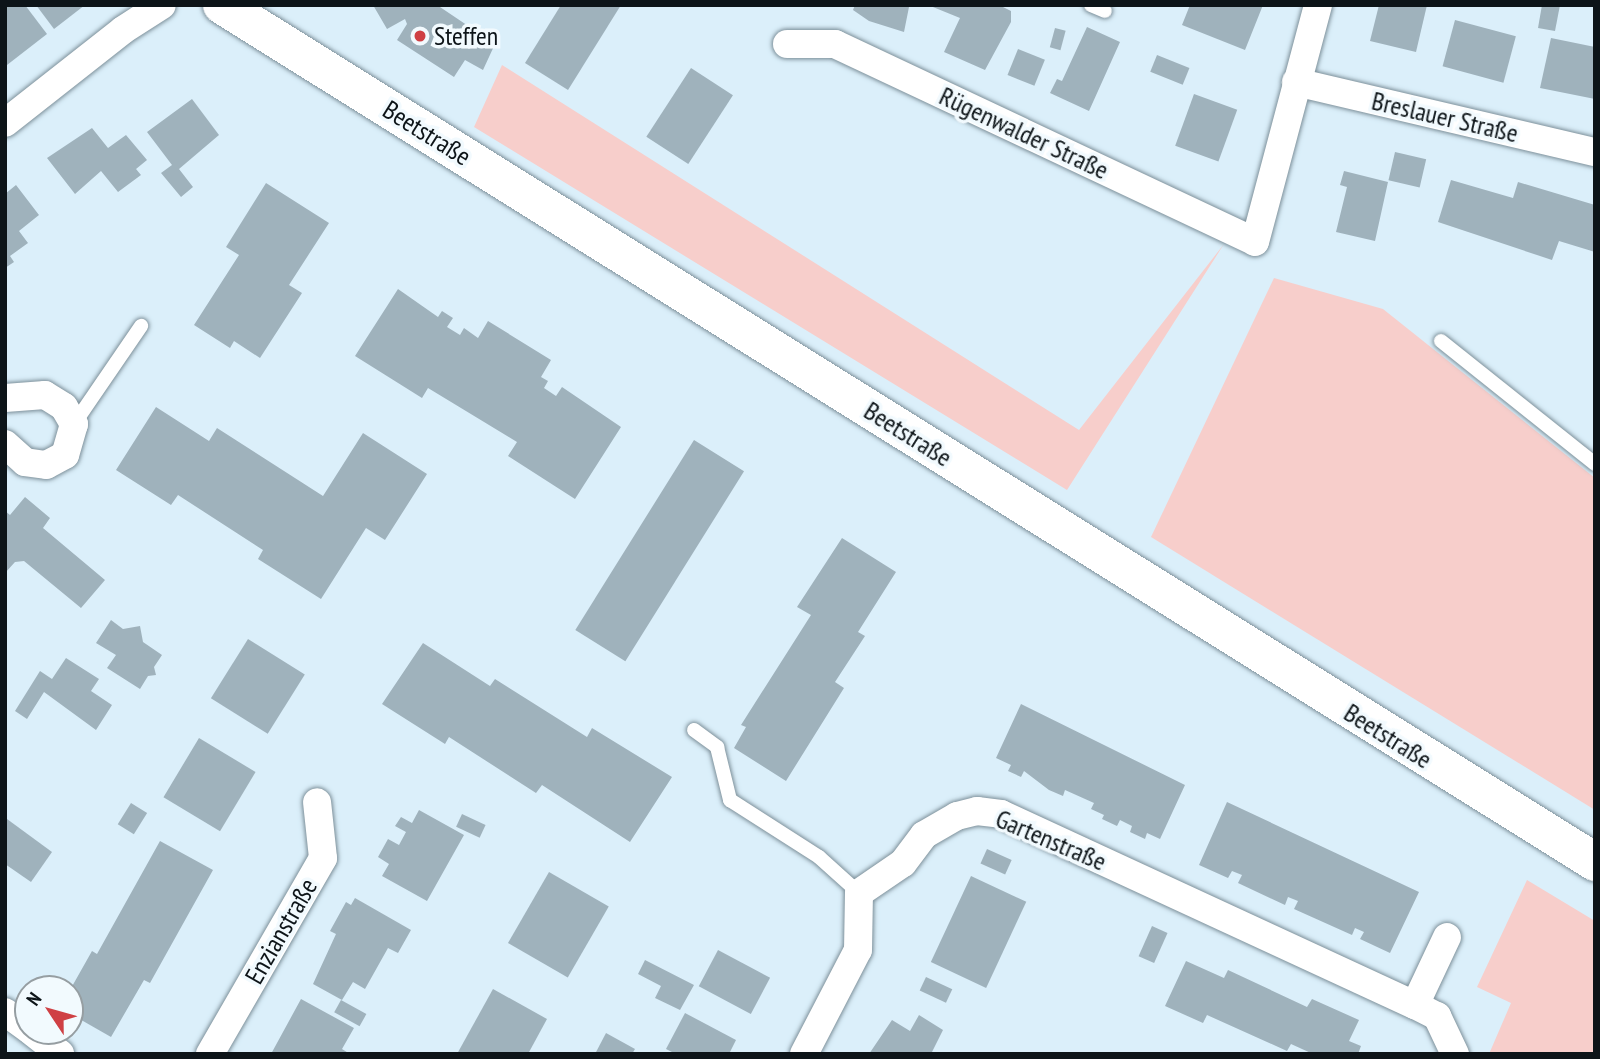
<!DOCTYPE html>
<meta charset="utf-8">
<style>
body{margin:0}
#map{position:relative;width:1600px;height:1059px;overflow:hidden;background:#dbeffa;font-family:"PT Sans Narrow",sans-serif}
div>[style]{position:absolute}
[style*='--x']{left:calc(var(--x)*1px);top:calc(var(--y)*1px);width:calc(var(--w)*1px);rotate:calc(var(--a)*1deg)}
.green>*{inset:0;background:#f7cecb}
.building>*{inset:0;background:#9fb2bc;transform-origin:0 0}
.roads{filter:drop-shadow(0 0 2px #7d909a) drop-shadow(0 0 2px #7d909a)}
.service>*{height:14px;margin:-7px;padding:0 7px;transform-origin:7px;border-radius:7px;background:#fff}
.minor>*{height:28px;margin:-14px;padding:0 14px;transform-origin:14px;border-radius:14px;background:#fff}
.secondary>*{height:38px;margin:-19px;padding:0 19px;transform-origin:19px;border-radius:19px;background:#fff}
.dots>*{width:19px;height:19px;translate:-50% -50%;box-sizing:border-box;border:4px solid #f2fafe;border-radius:50%}
span{translate:-50% -50%;white-space:nowrap;text-align:center;line-height:1.15;-webkit-text-stroke:7px #f2fafe;paint-order:stroke}
.poi-label{font-size:26px;color:#0d1418}
.left{translate:0 -50%;text-align:left}
.street-label{font-size:26px;color:#0d1418}
.frame{position:absolute;inset:0;border:7px solid #0d1418;pointer-events:none}
.north{position:absolute;left:14px;top:975px;width:70px;height:70px;box-sizing:border-box;background:#f2fafe;border:2px solid #969ea2;border-radius:50%;rotate:306deg;font-size:19px;font-weight:700;line-height:28px;text-align:center;color:#0d1418}
.north::after{content:'';display:block;margin:auto;width:24px;height:32px;background:#cf4044;clip-path:polygon(50% 0,100% 100%,50% 72%,0 100%)}
</style>
<div id="map">
<div class="green">
<div style="clip-path:polygon(502px 65px,1079px 430px,1224px 244px,1067px 490px,474px 127px)"></div>
<div style="clip-path:polygon(1274px 278px,1383px 309px,1595px 478px,1595px 810px,1151px 537px)"></div>
<div style="clip-path:polygon(1527px 880px,1595px 921px,1595px 1054px,1489px 1054px,1511px 1003px,1477px 987px)"></div>
</div>
<div class="building">
<div style="clip-path:polygon(5px 5px,25px 5px,47px 34px,7px 65px)"></div>
<div style="clip-path:polygon(36px 5px,85px 5px,54px 29px)"></div>
<div style="clip-path:polygon(373px 5px,437px 5px,495px 44px,483px 70px,465px 60px,454px 77px,397px 40px,407px 24px,405px 19px,387px 29px)"></div>
<div style="clip-path:polygon(561px 5px,621px 5px,568px 90px,525px 63px)"></div>
<div style="clip-path:polygon(855px 5px,916px 5px,909px 7px,904px 32px,869px 21px,853px 10px)"></div>
<div style="clip-path:polygon(928px 5px,999px 5px,1011px 11px,1011px 22px,985px 70px,944px 52px,960px 18px)"></div>
<div style="clip-path:polygon(1190px 5px,1263px 5px,1245px 50px,1182px 25px)"></div>
<div style="clip-path:polygon(1379px 5px,1427px 5px,1416px 52px,1370px 41px)"></div>
<div style="clip-path:polygon(1542px 5px,1560px 5px,1555px 31px,1538px 28px)"></div>
<div style="left:1455px;top:20px;width:63px;height:48px;rotate:15deg"></div>
<div style="clip-path:polygon(1087px 27px,1120px 42px,1089px 111px,1050px 93px,1057px 79px,1062px 81px)"></div>
<div style="left:1055px;top:28px;width:11px;height:20px;rotate:15deg"></div>
<div style="clip-path:polygon(1551px 38px,1595px 47px,1595px 99px,1540px 88px)"></div>
<div style="left:1018px;top:49px;width:29px;height:28px;rotate:22deg"></div>
<div style="left:1157px;top:55px;width:35px;height:18px;rotate:22deg"></div>
<div style="left:691px;top:68px;width:50px;height:82px;rotate:33deg"></div>
<div style="left:1194px;top:94px;width:46px;height:55px;rotate:20deg"></div>
<div style="clip-path:polygon(192px 99px,219px 135px,179px 169px,193px 187px,181px 197px,161px 173px,172px 165px,147px 132px)"></div>
<div style="clip-path:polygon(92px 128px,108px 148px,126px 135px,147px 160px,136px 169px,141px 175px,118px 192px,101px 171px,75px 194px,47px 158px)"></div>
<div style="left:1395px;top:152px;width:32px;height:29px;rotate:13deg"></div>
<div style="clip-path:polygon(1344px 171px,1388px 182px,1375px 241px,1336px 232px,1347px 187px,1340px 185px)"></div>
<div style="clip-path:polygon(1451px 180px,1513px 198px,1518px 182px,1595px 205px,1595px 252px,1559px 241px,1552px 260px,1438px 222px)"></div>
<div style="clip-path:polygon(266px 183px,329px 223px,289px 285px,302px 293px,260px 358px,234px 341px,230px 348px,194px 325px,239px 255px,226px 247px)"></div>
<div style="clip-path:polygon(16px 185px,39px 215px,19px 231px,28px 243px,10px 256px,14px 262px,5px 268px,5px 194px)"></div>
<div style="clip-path:polygon(398px 289px,438px 317px,442px 311px,453px 318px,447px 327px,460px 335px,464px 328px,478px 338px,488px 321px,551px 360px,541px 377px,548px 381px,544px 388px,556px 396px,562px 387px,621px 427px,575px 499px,508px 456px,517px 442px,428px 388px,422px 398px,355px 356px)"></div>
<div style="clip-path:polygon(156px 407px,209px 441px,217px 428px,323px 496px,363px 433px,427px 474px,385px 540px,366px 528px,321px 599px,258px 559px,263px 550px,178px 495px,171px 505px,116px 470px)"></div>
<div style="left:694px;top:440px;width:59px;height:224px;rotate:32deg"></div>
<div style="clip-path:polygon(25px 497px,50px 518px,43px 528px,105px 580px,81px 608px,24px 561px,15px 562px,5px 573px,5px 511px,10px 515px)"></div>
<div style="clip-path:polygon(842px 538px,896px 572px,858px 632px,865px 636px,835px 682px,844px 688px,786px 781px,734px 748px,746px 727px,741px 725px,811px 615px,797px 607px)"></div>
<div style="clip-path:polygon(111px 620px,123px 629px,140px 626px,143px 642px,162px 655px,154px 667px,156px 675px,148px 676px,140px 689px,107px 668px,116px 655px,96px 643px)"></div>
<div style="left:248px;top:639px;width:67px;height:70px;rotate:32deg"></div>
<div style="clip-path:polygon(423px 643px,490px 686px,495px 679px,587px 737px,592px 728px,672px 777px,630px 842px,542px 785px,536px 793px,449px 737px,445px 744px,382px 704px)"></div>
<div style="clip-path:polygon(66px 658px,99px 679px,91px 691px,112px 705px,96px 730px,44px 692px,27px 719px,15px 711px,40px 671px,52px 679px)"></div>
<div style="clip-path:polygon(1021px 704px,1185px 785px,1160px 839px,1147px 833px,1145px 839px,1130px 832px,1132px 826px,1120px 820px,1117px 826px,1102px 819px,1104px 815px,1091px 809px,1094px 803px,1065px 790px,1063px 796px,1049px 790px,1024px 771px,1021px 777px,1008px 771px,1011px 765px,996px 758px)"></div>
<div style="left:199px;top:738px;width:66px;height:69px;rotate:31deg"></div>
<div style="clip-path:polygon(1227px 802px,1419px 892px,1390px 953px,1360px 939px,1364px 932px,1355px 928px,1352px 935px,1294px 909px,1298px 901px,1288px 897px,1285px 905px,1238px 883px,1242px 875px,1232px 871px,1228px 878px,1199px 865px)"></div>
<div style="left:131px;top:803px;width:19px;height:25px;rotate:32deg"></div>
<div style="clip-path:polygon(419px 810px,464px 835px,427px 901px,382px 876px,389px 864px,378px 857px,388px 839px,399px 845px,406px 832px,395px 826px,401px 817px,412px 823px)"></div>
<div style="left:462px;top:814px;width:26px;height:14px;rotate:25deg"></div>
<div style="clip-path:polygon(7px 819px,52px 852px,31px 882px,5px 864px)"></div>
<div style="clip-path:polygon(160px 841px,213px 870px,150px 983px,144px 980px,111px 1037px,76px 1017px,70px 1027px,70px 990px,92px 951px,97px 954px)"></div>
<div style="left:987px;top:849px;width:27px;height:16px;rotate:24deg"></div>
<div style="left:549px;top:872px;width:69px;height:82px;rotate:30deg"></div>
<div style="left:971px;top:876px;width:61px;height:95px;rotate:25deg"></div>
<div style="clip-path:polygon(355px 898px,411px 930px,398px 953px,388px 948px,365px 989px,353px 982px,342px 1000px,313px 984px,336px 934px,330px 931px,346px 902px,351px 905px)"></div>
<div style="left:1152px;top:926px;width:17px;height:33px;rotate:24deg"></div>
<div style="left:718px;top:950px;width:59px;height:41px;rotate:28deg"></div>
<div style="clip-path:polygon(645px 960px,694px 985px,680px 1010px,655px 998px,661px 986px,638px 974px)"></div>
<div style="clip-path:polygon(1186px 961px,1224px 978px,1228px 970px,1307px 1007px,1312px 999px,1359px 1020px,1349px 1041px,1361px 1046px,1358px 1054px,1313px 1054px,1291px 1044px,1287px 1051px,1207px 1015px,1203px 1023px,1165px 1006px)"></div>
<div style="left:926px;top:977px;width:29px;height:15px;rotate:25deg"></div>
<div style="clip-path:polygon(493px 989px,547px 1019px,528px 1054px,457px 1054px)"></div>
<div style="clip-path:polygon(301px 999px,354px 1028px,342px 1049px,350px 1054px,271px 1054px)"></div>
<div style="left:341px;top:1000px;width:29px;height:14px;rotate:29deg"></div>
<div style="clip-path:polygon(685px 1013px,736px 1040px,729px 1054px,676px 1054px,666px 1049px)"></div>
<div style="clip-path:polygon(919px 1015px,943px 1030px,931px 1054px,869px 1054px,892px 1020px,910px 1031px)"></div>
<div style="clip-path:polygon(606px 1033px,635px 1049px,632px 1054px,595px 1054px)"></div>
</div>
<div class="roads">
<div class="service">
<div style="--x:1091;--y:5;--w:15;--a:23"></div>
<div style="--x:1441;--y:341;--w:197;--a:38.6"></div>
<div style="--x:74;--y:424;--w:119;--a:-55.6"></div>
<div style="--x:694;--y:730;--w:29;--a:36"></div>
<div style="--x:717;--y:747;--w:55;--a:76.2"></div>
<div style="--x:730;--y:800;--w:106;--a:32.6"></div>
<div style="--x:819;--y:857;--w:54;--a:42"></div>
</div>
<div class="minor">
<div style="--x:787;--y:44;--w:48;--a:0"></div>
<div style="--x:835;--y:44;--w:464;--a:25.2"></div>
<div style="--x:1255;--y:242;--w:245;--a:-75.1"></div>
<div style="--x:1296;--y:82;--w:307;--a:13.2"></div>
<div style="--x:5;--y:123;--w:150;--a:-38.2"></div>
<div style="--x:123;--y:30;--w:46;--a:-32.7"></div>
<div style="--x:5;--y:398;--w:40;--a:-4.3"></div>
<div style="--x:45;--y:395;--w:22;--a:32"></div>
<div style="--x:64;--y:407;--w:20;--a:60"></div>
<div style="--x:74;--y:424;--w:32;--a:106"></div>
<div style="--x:65;--y:455;--w:21;--a:152"></div>
<div style="--x:46;--y:465;--w:21;--a:-172"></div>
<div style="--x:25;--y:462;--w:27;--a:-138"></div>
<div style="--x:1415;--y:1005;--w:25;--a:27"></div>
<div style="--x:1437;--y:1016;--w:42;--a:64.7"></div>
<div style="--x:5;--y:1012;--w:29;--a:36"></div>
<div style="--x:31;--y:1031;--w:37;--a:38"></div>
<div style="--x:210;--y:1054;--w:226;--a:-60"></div>
<div style="--x:323;--y:858;--w:56;--a:-96.1"></div>
<div style="--x:804;--y:1054;--w:117;--a:-62.6"></div>
<div style="--x:858;--y:950;--w:57;--a:-89"></div>
<div style="--x:859;--y:893;--w:53;--a:-34.3"></div>
<div style="--x:903;--y:863;--w:35;--a:-53"></div>
<div style="--x:924;--y:835;--w:38;--a:-30"></div>
<div style="--x:957;--y:816;--w:21;--a:-14"></div>
<div style="--x:977;--y:811;--w:24;--a:7"></div>
<div style="--x:1001;--y:814;--w:456;--a:24.8"></div>
<div style="--x:1415;--y:1005;--w:75;--a:-64.8"></div>
</div>
<div class="secondary">
<div style="--x:222;--y:5;--w:1619;--a:31.97"></div>
</div>
</div>
<div class="dots">
<div style="left:420px;top:36px;background:#cf4044"></div>
</div>
<div class="poi-label">
<span class="left" style="left:434px;top:36px">Steffen</span>
</div>
<div class="street-label">
<span style="left:1445px;top:117px;rotate:13deg">Breslauer Straße</span>
<span style="left:427px;top:133px;rotate:32deg">Beetstraße</span>
<span style="left:1024px;top:133px;rotate:25deg">Rügenwalder Straße</span>
<span style="left:908px;top:434px;rotate:32deg">Beetstraße</span>
<span style="left:1388px;top:736px;rotate:32deg">Beetstraße</span>
<span style="left:1051px;top:840px;rotate:23deg">Gartenstraße</span>
<span style="left:281px;top:931px;rotate:-60deg">Enzianstraße</span>
</div>
<div class="frame"></div>
<div class="north">N</div>
</div>
